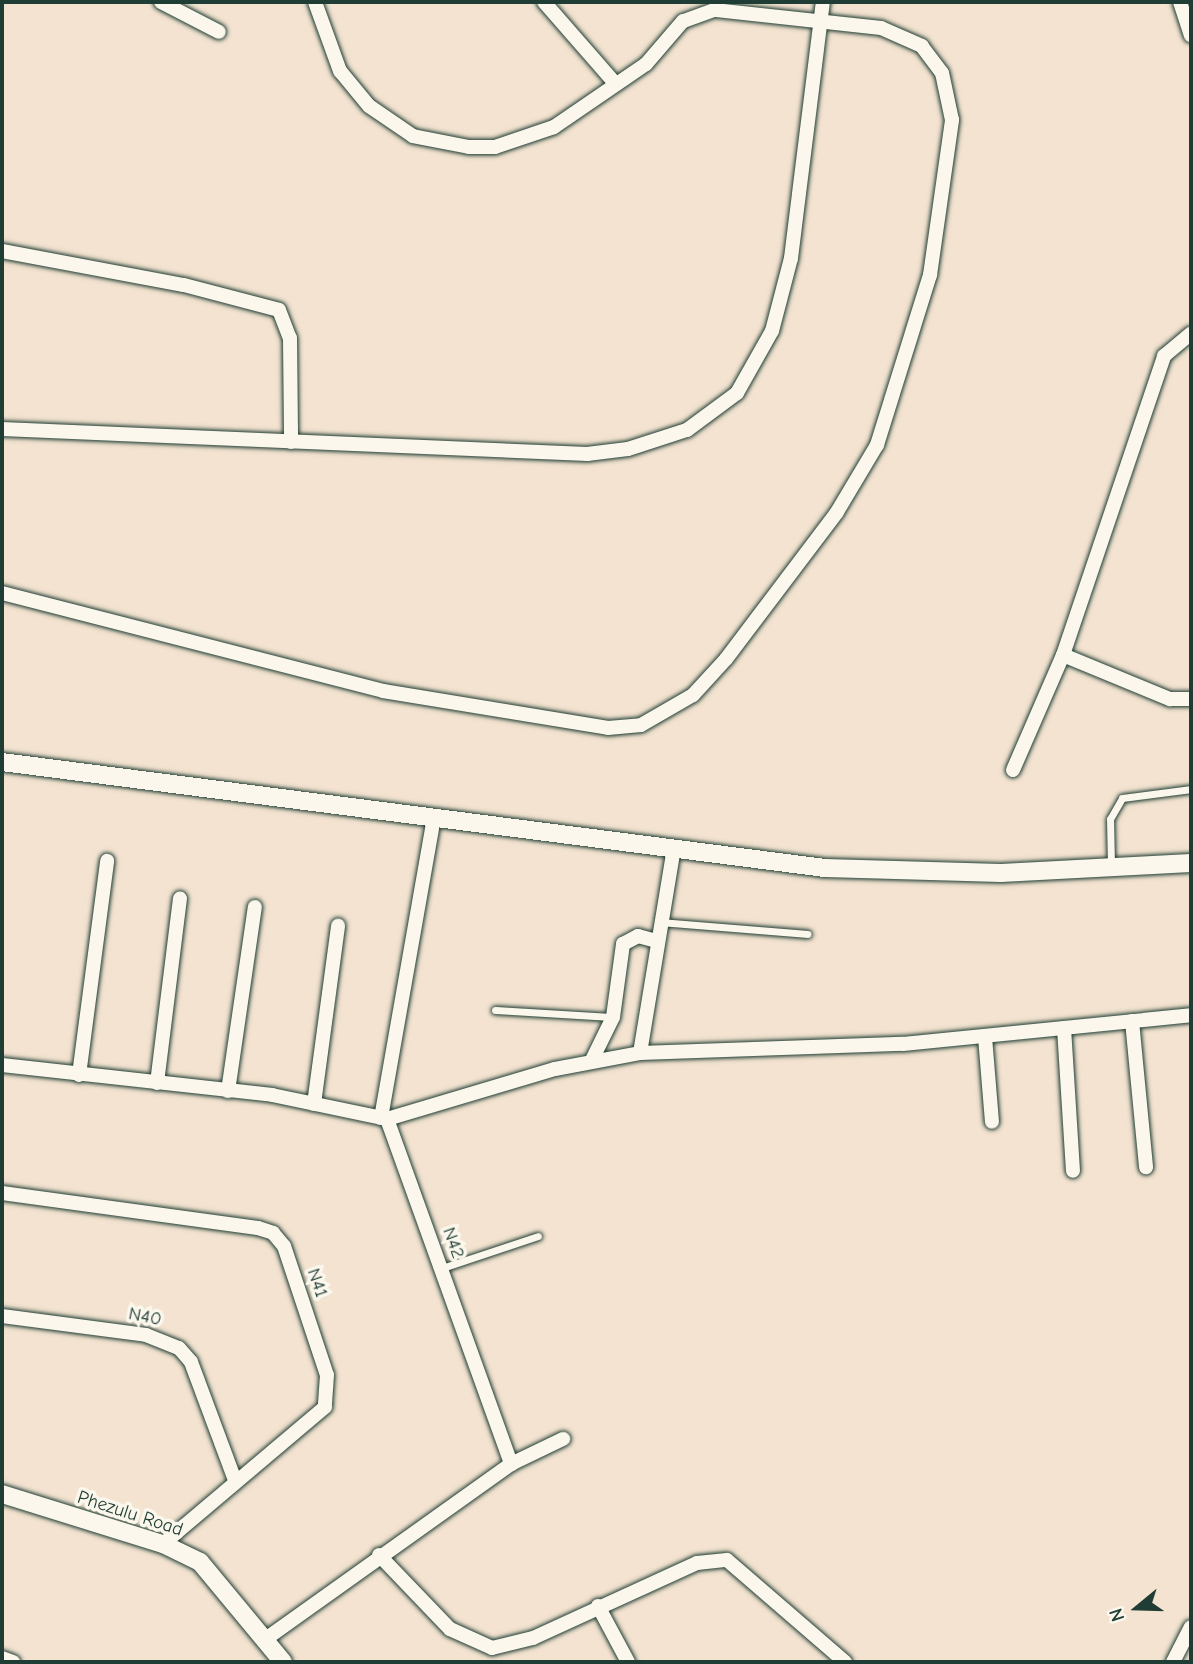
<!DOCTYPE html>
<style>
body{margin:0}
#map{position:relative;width:1193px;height:1664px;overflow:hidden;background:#f3e3d0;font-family:"Comic Neue",sans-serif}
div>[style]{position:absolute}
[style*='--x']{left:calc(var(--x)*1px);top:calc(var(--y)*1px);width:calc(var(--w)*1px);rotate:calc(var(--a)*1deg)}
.roads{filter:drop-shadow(0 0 2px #1f3d34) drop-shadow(0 0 2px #1f3d34)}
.service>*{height:7px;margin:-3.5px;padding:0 3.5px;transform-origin:3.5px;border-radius:3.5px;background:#fbf7ec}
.minor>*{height:14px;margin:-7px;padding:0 7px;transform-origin:7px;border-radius:7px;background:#fbf7ec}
.tertiary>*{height:18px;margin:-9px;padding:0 9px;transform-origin:9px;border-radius:9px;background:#fbf7ec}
span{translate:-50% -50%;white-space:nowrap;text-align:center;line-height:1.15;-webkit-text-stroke:7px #fbf7ec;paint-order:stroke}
.street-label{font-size:19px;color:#1f3d34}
.frame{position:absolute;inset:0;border:4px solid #1f3d34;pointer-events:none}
.north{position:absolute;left:1102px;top:1573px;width:70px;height:70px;-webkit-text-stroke:5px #fbf7ec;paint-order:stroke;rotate:251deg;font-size:19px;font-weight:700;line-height:28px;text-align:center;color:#1f3d34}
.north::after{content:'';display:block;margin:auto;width:24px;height:32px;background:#1f3d34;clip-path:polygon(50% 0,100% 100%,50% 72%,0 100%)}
</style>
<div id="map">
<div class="roads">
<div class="service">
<div style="--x:1111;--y:865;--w:46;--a:-91.2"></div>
<div style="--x:1110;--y:819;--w:24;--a:-60"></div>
<div style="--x:1122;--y:798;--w:70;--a:-7.4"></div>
<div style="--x:660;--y:922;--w:148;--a:4.6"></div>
<div style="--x:495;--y:1010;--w:117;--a:3.4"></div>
<div style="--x:442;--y:1268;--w:101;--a:-18.4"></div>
</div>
<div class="minor">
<div style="--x:161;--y:2;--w:65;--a:27.3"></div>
<div style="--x:544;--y:2;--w:106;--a:48.8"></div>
<div style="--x:1180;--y:2;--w:35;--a:72"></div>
<div style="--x:2;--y:251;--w:185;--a:10.6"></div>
<div style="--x:184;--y:285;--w:98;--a:14.7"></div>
<div style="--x:279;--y:310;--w:30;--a:69"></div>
<div style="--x:290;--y:338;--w:104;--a:89.4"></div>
<div style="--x:2;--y:429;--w:586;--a:2.45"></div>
<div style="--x:587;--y:454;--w:41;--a:-7"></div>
<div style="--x:628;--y:449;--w:62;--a:-17.9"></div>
<div style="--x:687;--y:430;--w:62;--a:-36.5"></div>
<div style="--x:737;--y:393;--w:71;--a:-60.6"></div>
<div style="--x:772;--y:331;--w:75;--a:-75.4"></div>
<div style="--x:791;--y:258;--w:258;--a:-82.9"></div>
<div style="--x:2;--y:593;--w:393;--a:14.4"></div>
<div style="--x:383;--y:691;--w:228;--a:9.3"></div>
<div style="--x:608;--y:728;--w:33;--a:-5"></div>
<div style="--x:641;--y:725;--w:60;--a:-30"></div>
<div style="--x:693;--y:695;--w:49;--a:-47.5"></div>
<div style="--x:726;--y:659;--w:184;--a:-52.9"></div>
<div style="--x:837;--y:512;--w:78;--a:-59.2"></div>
<div style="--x:877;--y:445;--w:178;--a:-72.7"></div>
<div style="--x:930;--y:275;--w:157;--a:-81.9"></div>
<div style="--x:952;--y:120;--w:48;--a:-102"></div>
<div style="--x:942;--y:73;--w:34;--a:-127"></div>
<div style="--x:922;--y:46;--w:45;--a:-156.3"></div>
<div style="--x:881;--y:28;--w:168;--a:-173.8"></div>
<div style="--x:714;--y:10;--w:33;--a:160"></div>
<div style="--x:683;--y:21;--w:57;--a:130.7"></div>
<div style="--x:646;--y:64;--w:112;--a:145.6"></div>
<div style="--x:554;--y:127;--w:62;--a:161.3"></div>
<div style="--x:495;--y:147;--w:26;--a:180"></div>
<div style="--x:469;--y:147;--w:57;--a:-168.9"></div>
<div style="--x:413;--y:136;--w:53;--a:-145.7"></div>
<div style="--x:369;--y:106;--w:45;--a:-129.6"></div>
<div style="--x:340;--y:71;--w:73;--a:-109.9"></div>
<div style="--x:1063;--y:655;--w:116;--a:22.4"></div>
<div style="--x:1170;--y:699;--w:21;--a:0"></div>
<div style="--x:1013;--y:770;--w:125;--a:-66.5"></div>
<div style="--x:1063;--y:655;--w:316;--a:-71.3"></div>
<div style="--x:1164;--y:356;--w:35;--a:-40"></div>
<div style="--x:1132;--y:1021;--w:147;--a:84.5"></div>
<div style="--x:1064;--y:1028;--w:143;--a:86.4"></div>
<div style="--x:985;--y:1037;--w:85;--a:85.3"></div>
<div style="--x:640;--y:1053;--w:208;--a:-80.6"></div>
<div style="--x:591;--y:1062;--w:50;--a:-63.9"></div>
<div style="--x:613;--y:1017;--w:74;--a:-82.2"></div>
<div style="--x:623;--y:944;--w:17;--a:-28"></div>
<div style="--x:638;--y:936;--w:20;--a:15"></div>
<div style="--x:2;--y:1065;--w:272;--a:6.3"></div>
<div style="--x:272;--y:1095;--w:117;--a:11.8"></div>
<div style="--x:387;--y:1119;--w:367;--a:70.2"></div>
<div style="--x:511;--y:1464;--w:301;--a:144.5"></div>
<div style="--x:79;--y:1075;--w:216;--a:-82.5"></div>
<div style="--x:157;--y:1083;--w:186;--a:-82.9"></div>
<div style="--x:228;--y:1091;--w:186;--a:-81.7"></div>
<div style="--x:314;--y:1104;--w:180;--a:-82.3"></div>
<div style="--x:381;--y:1118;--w:305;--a:-80"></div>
<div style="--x:387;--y:1119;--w:175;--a:-16.6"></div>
<div style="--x:555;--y:1069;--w:86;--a:-10.7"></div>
<div style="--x:640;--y:1053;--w:263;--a:-2"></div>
<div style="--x:903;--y:1044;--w:289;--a:-5.7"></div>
<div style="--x:2;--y:1193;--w:258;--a:7.8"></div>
<div style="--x:258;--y:1228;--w:16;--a:18"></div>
<div style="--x:273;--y:1233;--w:17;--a:50"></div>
<div style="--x:284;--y:1246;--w:136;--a:71.6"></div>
<div style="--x:327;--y:1375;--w:32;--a:94"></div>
<div style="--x:325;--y:1407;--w:212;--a:139.8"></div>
<div style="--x:2;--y:1316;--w:145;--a:7.5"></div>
<div style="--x:146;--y:1335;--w:35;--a:22"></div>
<div style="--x:179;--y:1348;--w:18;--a:49"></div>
<div style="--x:191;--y:1362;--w:126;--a:69.6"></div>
<div style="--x:511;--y:1464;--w:58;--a:-25.7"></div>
<div style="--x:379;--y:1555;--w:103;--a:46.2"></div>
<div style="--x:450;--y:1629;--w:46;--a:24.3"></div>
<div style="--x:492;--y:1648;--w:42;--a:-13.7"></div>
<div style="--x:533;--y:1638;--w:180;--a:-24.6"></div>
<div style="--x:697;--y:1563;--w:30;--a:-6"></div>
<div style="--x:727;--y:1560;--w:156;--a:40.8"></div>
<div style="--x:598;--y:1606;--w:64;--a:61.8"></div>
<div style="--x:2;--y:1658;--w:12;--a:20"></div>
<div style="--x:1173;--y:1662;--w:39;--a:-63"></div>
</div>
<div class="tertiary">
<div style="--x:2;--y:762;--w:830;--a:7.34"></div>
<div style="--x:825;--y:868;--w:176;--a:1.6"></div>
<div style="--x:1001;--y:873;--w:190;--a:-3"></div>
<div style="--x:2;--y:1494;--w:169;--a:17.3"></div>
<div style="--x:163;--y:1544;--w:41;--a:25.9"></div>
<div style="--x:200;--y:1562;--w:130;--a:50.3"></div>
</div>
</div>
<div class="street-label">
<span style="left:453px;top:1243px;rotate:70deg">N42</span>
<span style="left:317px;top:1283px;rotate:71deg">N41</span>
<span style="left:145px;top:1317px;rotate:11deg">N40</span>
<span style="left:130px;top:1514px;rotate:18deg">Phezulu Road</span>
</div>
<div class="frame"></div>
<div class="north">N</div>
</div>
